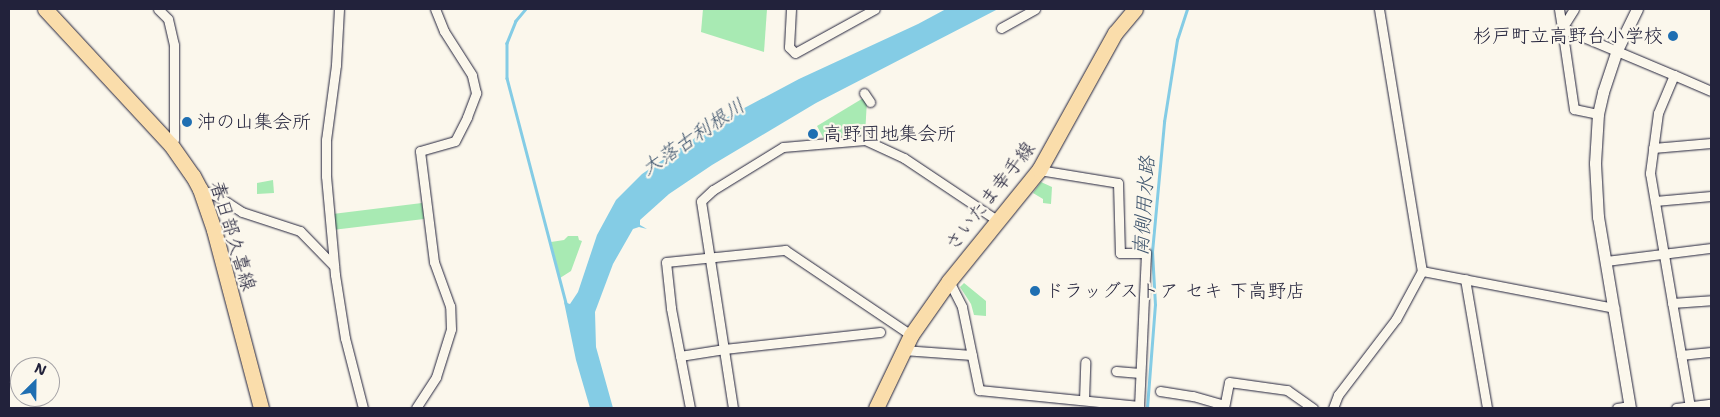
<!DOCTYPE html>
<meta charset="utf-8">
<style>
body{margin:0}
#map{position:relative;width:1720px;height:417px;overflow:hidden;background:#fbf7ec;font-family:"Shantell Sans","Klee One",sans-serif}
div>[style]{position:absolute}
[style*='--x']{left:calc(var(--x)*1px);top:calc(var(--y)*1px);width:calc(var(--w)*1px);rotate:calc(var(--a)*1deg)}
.green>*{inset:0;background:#a8eab3;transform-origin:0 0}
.water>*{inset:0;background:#84cce5}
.stream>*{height:2.5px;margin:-1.25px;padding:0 1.25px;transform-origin:1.25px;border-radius:1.25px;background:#84cce5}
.roads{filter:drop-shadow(0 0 1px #22223b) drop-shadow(0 0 1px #22223b)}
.minor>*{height:9px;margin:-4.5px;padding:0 4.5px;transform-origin:4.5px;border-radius:4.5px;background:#fbf7ec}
.tertiary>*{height:11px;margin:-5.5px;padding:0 5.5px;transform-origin:5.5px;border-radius:5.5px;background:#fbf7ec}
.primary>*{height:15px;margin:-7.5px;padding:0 7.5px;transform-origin:7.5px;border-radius:7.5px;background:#faddab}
.dots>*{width:14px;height:14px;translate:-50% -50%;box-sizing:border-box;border:2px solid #fbf7ec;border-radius:50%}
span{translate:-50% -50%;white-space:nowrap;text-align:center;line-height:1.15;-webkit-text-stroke:4.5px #fbf7ec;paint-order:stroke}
.poi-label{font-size:19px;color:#22223b}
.right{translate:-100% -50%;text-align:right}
.left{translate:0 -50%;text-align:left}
.street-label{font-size:19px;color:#22223b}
.water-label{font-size:20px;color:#3f556e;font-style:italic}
.frame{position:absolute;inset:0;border:10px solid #22223b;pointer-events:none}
.north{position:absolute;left:10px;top:357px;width:50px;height:50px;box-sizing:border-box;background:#fbf7ec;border:1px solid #a4a2a5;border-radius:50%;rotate:23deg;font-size:14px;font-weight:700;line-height:20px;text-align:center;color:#22223b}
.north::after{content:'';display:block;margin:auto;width:18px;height:22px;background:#1f6fb2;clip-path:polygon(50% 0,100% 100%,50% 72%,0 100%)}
</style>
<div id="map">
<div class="green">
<div style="clip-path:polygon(703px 9px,767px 9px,764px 52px,701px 32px)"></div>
<div style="clip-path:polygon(865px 97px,867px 101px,865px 134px,824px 139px,817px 126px)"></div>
<div style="clip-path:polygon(273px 180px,274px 193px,257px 194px,257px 183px)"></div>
<div style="clip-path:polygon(1041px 182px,1052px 187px,1051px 204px,1043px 203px,1043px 199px,1033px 193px)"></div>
<div style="left:422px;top:203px;width:16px;height:90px;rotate:83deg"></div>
<div style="clip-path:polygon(568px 236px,578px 236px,579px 240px,582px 241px,571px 271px,560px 278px,551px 242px,564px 240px)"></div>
<div style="clip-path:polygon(964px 283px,986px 301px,986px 316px,974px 315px,971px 304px,960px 287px)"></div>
</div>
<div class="water">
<div style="clip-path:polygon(946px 9px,998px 9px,816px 103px,712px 165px,669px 194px,640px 220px,640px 225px,647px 229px,639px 227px,633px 229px,613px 264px,595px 312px,596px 347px,613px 408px,590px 408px,576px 360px,564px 302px,570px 304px,578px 292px,597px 235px,616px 200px,642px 174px,720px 121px,799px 79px,918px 24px)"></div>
</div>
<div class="stream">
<div style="--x:526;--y:9;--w:16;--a:130"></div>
<div style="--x:516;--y:21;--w:24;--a:112"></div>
<div style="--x:507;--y:43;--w:35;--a:90"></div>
<div style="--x:507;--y:78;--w:233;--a:75.3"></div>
<div style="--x:1147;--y:408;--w:103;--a:-85.6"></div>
<div style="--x:1155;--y:305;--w:53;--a:-93.2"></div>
<div style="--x:1152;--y:252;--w:131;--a:-84.7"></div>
<div style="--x:1164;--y:122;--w:83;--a:-81"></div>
<div style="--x:1177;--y:40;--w:33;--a:-72"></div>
</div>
<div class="roads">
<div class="minor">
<div style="--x:158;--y:9;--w:14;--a:45"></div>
<div style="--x:168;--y:19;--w:27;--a:77"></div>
<div style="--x:174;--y:45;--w:94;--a:90"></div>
<div style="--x:174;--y:139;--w:7;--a:117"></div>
<div style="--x:339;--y:9;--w:56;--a:93.1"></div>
<div style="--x:336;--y:65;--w:76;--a:97.6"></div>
<div style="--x:326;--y:140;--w:36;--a:90"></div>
<div style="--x:326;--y:176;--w:99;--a:84.8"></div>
<div style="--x:335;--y:275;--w:64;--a:81"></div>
<div style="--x:345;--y:338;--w:72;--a:75.6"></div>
<div style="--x:791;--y:9;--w:38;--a:93"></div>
<div style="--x:789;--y:47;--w:8;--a:45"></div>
<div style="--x:795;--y:53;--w:91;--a:-28.8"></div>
<div style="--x:1379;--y:9;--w:266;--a:80.7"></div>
<div style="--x:1422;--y:271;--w:196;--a:10.9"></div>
<div style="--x:1559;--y:9;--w:19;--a:81"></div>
<div style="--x:1562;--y:28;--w:121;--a:22.8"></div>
<div style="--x:1674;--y:75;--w:41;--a:112.8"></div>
<div style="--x:1658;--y:113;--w:61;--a:97.6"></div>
<div style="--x:1650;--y:173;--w:236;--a:80.3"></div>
<div style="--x:1574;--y:9;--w:22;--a:122"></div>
<div style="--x:1562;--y:28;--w:82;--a:81.6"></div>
<div style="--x:1574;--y:109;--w:25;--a:12"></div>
<div style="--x:1001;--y:28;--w:39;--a:-29"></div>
<div style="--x:1674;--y:75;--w:40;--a:23.4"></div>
<div style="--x:864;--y:93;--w:11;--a:56"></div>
<div style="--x:1653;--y:148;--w:58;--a:-4.9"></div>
<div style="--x:1039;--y:170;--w:80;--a:9.3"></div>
<div style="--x:1118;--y:183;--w:70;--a:88.4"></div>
<div style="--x:1120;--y:253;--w:26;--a:0"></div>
<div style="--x:1146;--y:253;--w:153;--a:92.6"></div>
<div style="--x:200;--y:189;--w:21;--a:23"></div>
<div style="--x:219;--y:197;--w:27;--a:33"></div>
<div style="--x:242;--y:212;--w:61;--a:18.1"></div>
<div style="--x:300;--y:231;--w:49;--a:45.8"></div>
<div style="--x:1655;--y:201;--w:56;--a:-5.1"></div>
<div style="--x:1606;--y:261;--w:106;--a:-7.1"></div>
<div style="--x:1465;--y:279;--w:131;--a:80.3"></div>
<div style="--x:949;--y:281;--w:29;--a:63"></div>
<div style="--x:962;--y:307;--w:85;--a:78.4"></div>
<div style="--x:979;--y:390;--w:161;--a:5.7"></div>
<div style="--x:1139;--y:406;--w:2;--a:117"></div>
<div style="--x:1672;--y:303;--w:39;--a:-4"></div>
<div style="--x:903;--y:350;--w:69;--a:4.1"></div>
<div style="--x:1681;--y:355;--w:30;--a:-6"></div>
<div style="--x:680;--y:356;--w:45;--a:-9"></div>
<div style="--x:724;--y:349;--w:157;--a:-6.2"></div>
<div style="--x:1116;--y:371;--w:24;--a:5"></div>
<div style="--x:1160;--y:391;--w:33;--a:9"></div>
<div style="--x:1193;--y:396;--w:32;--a:16"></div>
<div style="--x:1084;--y:400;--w:38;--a:-88"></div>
<div style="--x:416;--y:408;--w:37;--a:-57"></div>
<div style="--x:436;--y:377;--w:50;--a:-72.6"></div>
<div style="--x:451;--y:329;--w:23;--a:-92"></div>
<div style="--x:450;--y:306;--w:47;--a:-110"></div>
<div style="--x:434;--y:262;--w:112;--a:-97.2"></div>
<div style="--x:420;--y:151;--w:36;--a:-16"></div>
<div style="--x:455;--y:141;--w:27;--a:-63"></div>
<div style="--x:467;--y:117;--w:26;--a:-69"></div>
<div style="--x:476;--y:93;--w:18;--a:-103"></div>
<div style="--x:472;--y:75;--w:52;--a:-122.5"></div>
<div style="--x:444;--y:31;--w:24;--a:-112"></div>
<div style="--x:690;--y:408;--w:102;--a:-100.8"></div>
<div style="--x:671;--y:308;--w:46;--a:-96.2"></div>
<div style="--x:666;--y:262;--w:120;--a:-5.8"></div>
<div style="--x:785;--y:250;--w:152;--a:34"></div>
<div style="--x:733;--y:408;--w:209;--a:-98.8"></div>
<div style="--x:701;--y:201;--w:16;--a:-43"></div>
<div style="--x:713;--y:190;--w:82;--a:-31.6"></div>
<div style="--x:783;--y:147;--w:82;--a:-4.9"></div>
<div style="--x:865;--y:140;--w:43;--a:24.8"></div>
<div style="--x:904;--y:158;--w:113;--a:33.8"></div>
<div style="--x:1224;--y:408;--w:26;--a:-79"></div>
<div style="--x:1229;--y:382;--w:59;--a:7.9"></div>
<div style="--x:1287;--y:390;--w:32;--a:35"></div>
<div style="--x:1333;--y:408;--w:14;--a:-69"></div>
<div style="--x:1338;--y:395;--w:96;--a:-52.7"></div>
<div style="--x:1396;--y:319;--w:55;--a:-61.6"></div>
<div style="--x:1617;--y:408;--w:13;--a:-9"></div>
<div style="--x:1676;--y:408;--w:35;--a:-7"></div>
</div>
<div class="tertiary">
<div style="--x:1630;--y:408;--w:194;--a:-99.5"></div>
<div style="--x:1598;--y:217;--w:54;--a:-93.2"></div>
<div style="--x:1595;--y:163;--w:49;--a:-86.5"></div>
<div style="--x:1598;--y:114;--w:23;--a:-77"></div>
<div style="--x:1603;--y:92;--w:44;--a:-71.6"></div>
<div style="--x:1617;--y:50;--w:46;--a:-64"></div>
</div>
<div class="primary">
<div style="--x:45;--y:9;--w:185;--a:47.2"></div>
<div style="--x:171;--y:145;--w:38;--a:55"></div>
<div style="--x:193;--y:176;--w:15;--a:62"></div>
<div style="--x:200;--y:189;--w:43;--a:71.1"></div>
<div style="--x:214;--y:230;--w:184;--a:75.2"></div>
<div style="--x:876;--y:408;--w:81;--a:-64.4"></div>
<div style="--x:911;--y:335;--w:66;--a:-54.9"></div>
<div style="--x:949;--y:281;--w:143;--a:-51"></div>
<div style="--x:1039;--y:170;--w:157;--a:-61"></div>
<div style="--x:1115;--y:33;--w:31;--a:-50"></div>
</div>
</div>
<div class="dots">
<div style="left:1673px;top:36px;background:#1f6fb2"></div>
<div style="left:187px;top:122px;background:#1f6fb2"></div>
<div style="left:813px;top:134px;background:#1f6fb2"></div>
<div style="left:1035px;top:291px;background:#1f6fb2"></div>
</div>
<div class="poi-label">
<span class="right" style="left:1663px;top:36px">杉戸町立高野台小学校</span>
<span class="left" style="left:197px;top:122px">沖の山集会所</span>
<span class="left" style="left:823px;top:134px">高野団地集会所</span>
<span class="left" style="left:1045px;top:291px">ドラッグストア セキ 下高野店</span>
</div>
<div class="street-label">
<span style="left:990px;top:196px;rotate:-52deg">さいたま幸手線</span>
<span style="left:233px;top:236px;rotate:73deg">春日部久喜線</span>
</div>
<div class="water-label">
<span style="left:693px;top:137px;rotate:-34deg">大落古利根川</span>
<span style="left:1144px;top:206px;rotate:-86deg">南側用水路</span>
</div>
<div class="frame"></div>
<div class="north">N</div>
</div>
